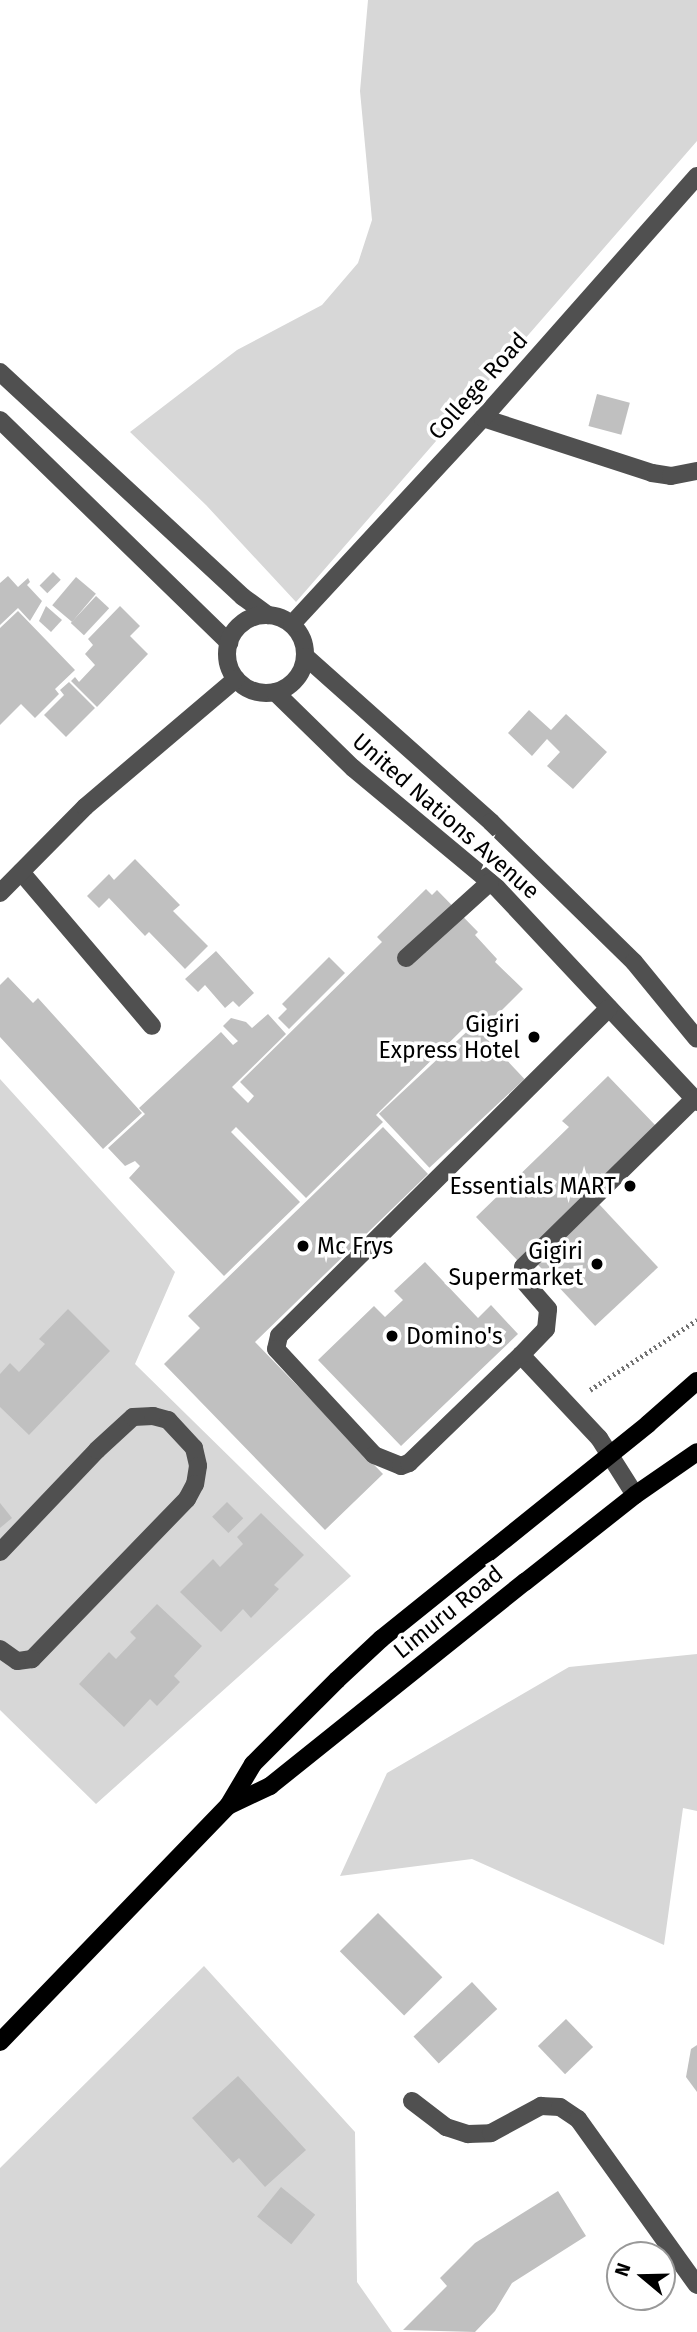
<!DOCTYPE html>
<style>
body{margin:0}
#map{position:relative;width:697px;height:2332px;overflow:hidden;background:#fff;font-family:"Fira Sans",sans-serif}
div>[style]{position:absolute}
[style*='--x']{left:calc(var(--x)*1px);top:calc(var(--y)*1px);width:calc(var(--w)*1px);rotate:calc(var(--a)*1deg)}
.green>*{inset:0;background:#d7d7d7}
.building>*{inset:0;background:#c0c0c0;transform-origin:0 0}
.path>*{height:4.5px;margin-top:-2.25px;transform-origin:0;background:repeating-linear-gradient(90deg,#727272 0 2px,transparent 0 5.5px)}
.minor>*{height:18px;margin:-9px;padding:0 9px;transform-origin:9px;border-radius:9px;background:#505050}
.minor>.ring{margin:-9px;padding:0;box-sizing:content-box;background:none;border:18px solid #505050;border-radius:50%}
.major>*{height:18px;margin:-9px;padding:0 9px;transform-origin:9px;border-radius:9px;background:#000}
.dots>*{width:19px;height:19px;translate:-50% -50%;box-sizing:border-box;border:4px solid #fff;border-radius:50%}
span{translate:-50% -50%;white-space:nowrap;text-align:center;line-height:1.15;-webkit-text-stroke:7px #fff;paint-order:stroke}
.street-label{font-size:23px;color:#000}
.poi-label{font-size:23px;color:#000}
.right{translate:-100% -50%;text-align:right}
.left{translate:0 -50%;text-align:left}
.north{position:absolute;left:606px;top:2241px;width:70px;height:70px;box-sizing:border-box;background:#fff;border:2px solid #999;border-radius:50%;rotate:289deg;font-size:19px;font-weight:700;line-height:28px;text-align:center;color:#000}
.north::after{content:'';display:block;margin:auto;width:24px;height:32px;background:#000;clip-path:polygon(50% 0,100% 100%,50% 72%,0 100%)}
</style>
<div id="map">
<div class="green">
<div style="clip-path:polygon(368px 0,697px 0,697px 141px,296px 602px,206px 505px,130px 432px,237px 350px,322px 305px,358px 263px,372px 220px,360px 91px)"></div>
<div style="clip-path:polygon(0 1079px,175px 1272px,135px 1364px,351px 1576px,96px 1804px,0 1710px)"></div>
<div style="clip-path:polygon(697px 1654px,697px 1811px,683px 1808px,664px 1945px,472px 1859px,340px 1876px,387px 1773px,569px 1667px)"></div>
<div style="clip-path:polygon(204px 1966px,355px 2132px,357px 2282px,392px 2332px,0 2332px,0 2168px)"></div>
</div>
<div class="building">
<div style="left:597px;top:394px;width:34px;height:33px;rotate:15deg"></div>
<div style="left:53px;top:572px;width:11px;height:19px;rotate:45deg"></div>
<div style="clip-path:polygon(8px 576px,18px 587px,28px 578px,30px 582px,27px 585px,42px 601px,30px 621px,18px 608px,0 625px,0 583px)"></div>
<div style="left:76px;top:577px;width:26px;height:37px;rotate:40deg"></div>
<div style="left:96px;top:596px;width:18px;height:37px;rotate:43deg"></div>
<div style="clip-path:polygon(46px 606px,62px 620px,51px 632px,39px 621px)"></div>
<div style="clip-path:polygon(120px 606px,140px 626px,130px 636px,148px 654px,97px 707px,71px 681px,75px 677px,79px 682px,95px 665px,85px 654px,93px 645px,88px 639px)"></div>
<div style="clip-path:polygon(18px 611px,75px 670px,55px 689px,59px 694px,35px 718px,21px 704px,0 725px,0 628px)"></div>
<div style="clip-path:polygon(69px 682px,95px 708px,66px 737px,44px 715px,64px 695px,60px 690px)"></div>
<div style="clip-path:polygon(529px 710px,551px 730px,566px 714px,607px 752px,573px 789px,547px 766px,560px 752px,547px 739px,532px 756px,508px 733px)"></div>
<div style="clip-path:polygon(135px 859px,180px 905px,173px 911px,208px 946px,185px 969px,149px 932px,145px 936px,109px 898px,99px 908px,87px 896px,109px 874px,114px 880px)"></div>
<div style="clip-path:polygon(426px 889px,432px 895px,437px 890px,478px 932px,475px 935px,497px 959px,495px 962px,523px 989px,482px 1030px,472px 1020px,376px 1115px,383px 1122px,306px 1198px,236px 1127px,231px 1132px,300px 1202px,224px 1276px,129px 1178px,140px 1166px,135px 1161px,125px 1166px,108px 1148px,145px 1114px,139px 1108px,221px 1032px,233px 1045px,238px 1041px,223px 1026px,231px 1018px,246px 1022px,252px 1028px,268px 1014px,286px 1034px,232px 1087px,248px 1103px,254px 1096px,240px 1082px,382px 942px,377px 937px)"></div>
<div style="clip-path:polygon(216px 951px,254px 993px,239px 1007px,233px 1001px,225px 1008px,205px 985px,198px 992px,185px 979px)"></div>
<div style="clip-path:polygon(329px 957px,345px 973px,289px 1029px,278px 1018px,287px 1009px,282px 1004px)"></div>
<div style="clip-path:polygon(8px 977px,33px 1003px,38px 998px,142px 1113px,103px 1149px,0 1037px,0 985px)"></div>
<div style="left:474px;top:1025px;width:74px;height:130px;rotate:47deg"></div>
<div style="clip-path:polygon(608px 1076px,657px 1127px,518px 1261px,476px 1217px,569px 1127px,562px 1121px)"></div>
<div style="clip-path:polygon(383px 1127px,428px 1174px,255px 1342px,383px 1474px,325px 1530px,164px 1364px,200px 1328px,188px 1316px)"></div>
<div style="left:598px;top:1203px;width:88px;height:86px;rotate:47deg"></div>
<div style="clip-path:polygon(425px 1262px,478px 1318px,491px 1305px,518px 1334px,401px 1446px,318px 1360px,374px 1306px,385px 1317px,403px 1300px,394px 1291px)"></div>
<div style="clip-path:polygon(68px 1309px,110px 1351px,29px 1435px,0 1407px,0 1374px,10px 1363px,19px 1372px,45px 1344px,39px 1339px)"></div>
<div style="left:227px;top:1502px;width:23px;height:21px;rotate:45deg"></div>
<div style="clip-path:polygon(0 1503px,12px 1518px,0 1528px)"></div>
<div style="clip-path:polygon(261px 1513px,304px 1555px,274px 1585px,279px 1589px,251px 1618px,243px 1609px,221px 1632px,180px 1592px,213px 1559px,220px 1567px,243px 1544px,237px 1537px)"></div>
<div style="clip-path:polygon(157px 1604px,202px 1646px,174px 1676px,180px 1682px,157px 1706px,150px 1699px,124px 1727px,79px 1684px,109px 1652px,116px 1659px,136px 1638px,130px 1632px)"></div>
<div style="left:378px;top:1913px;width:91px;height:54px;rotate:45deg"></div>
<div style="left:472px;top:1982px;width:37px;height:80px;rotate:47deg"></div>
<div style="left:566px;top:2019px;width:39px;height:39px;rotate:46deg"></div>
<div style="clip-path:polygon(697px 2045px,697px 2092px,686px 2077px,691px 2049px)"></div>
<div style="clip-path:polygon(238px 2076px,306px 2150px,265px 2187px,239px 2158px,233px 2163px,192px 2118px)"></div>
<div style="left:281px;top:2187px;width:44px;height:38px;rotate:39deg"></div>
<div style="clip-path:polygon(558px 2191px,586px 2236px,512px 2283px,495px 2311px,475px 2332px,403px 2330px,447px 2286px,440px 2278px,475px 2243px)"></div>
</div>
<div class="path">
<div style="--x:590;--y:1390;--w:128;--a:-33.2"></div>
</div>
<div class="minor">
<div style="--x:0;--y:372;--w:331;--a:42.8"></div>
<div style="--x:243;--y:597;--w:31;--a:36"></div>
<div style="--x:483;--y:418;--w:178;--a:18"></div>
<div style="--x:652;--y:473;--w:19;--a:9"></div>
<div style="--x:671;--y:476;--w:26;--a:-11"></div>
<div style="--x:0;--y:420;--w:320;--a:44.2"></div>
<div class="ring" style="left:227px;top:615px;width:60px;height:60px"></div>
<div style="--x:292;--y:624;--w:281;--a:-47.2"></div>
<div style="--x:483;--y:418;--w:323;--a:-48.5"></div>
<div style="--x:306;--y:657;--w:248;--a:41.7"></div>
<div style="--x:491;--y:822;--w:200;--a:44.4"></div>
<div style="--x:634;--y:962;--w:99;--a:50.7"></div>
<div style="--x:275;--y:692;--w:109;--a:44.3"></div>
<div style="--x:353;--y:768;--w:187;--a:39.8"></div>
<div style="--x:497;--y:888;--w:293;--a:46.9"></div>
<div style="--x:21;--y:872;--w:202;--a:49.6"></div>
<div style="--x:0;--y:893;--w:121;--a:-45.3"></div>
<div style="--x:85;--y:807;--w:198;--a:-40.3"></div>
<div style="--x:406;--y:958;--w:113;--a:-42.1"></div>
<div style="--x:609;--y:1008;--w:465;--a:135.2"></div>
<div style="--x:279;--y:1336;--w:13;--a:103"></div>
<div style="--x:276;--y:1349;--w:144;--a:47.2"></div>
<div style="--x:374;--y:1455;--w:29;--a:22"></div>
<div style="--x:401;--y:1466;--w:9;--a:-21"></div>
<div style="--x:409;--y:1463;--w:156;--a:-44"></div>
<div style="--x:521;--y:1355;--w:114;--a:46.8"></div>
<div style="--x:599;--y:1438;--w:67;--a:57.7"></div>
<div style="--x:521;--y:1355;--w:36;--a:-46"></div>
<div style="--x:546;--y:1329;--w:20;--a:-84"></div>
<div style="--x:548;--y:1309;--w:40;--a:-131"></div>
<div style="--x:522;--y:1279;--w:12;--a:-85"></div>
<div style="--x:523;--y:1267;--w:241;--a:-44.5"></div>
<div style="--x:0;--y:1552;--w:141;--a:-46.4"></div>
<div style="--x:97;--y:1450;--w:49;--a:-42.5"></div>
<div style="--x:133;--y:1417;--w:20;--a:-3"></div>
<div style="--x:153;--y:1416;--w:16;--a:15"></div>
<div style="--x:168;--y:1420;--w:38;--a:47"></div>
<div style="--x:194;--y:1448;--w:18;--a:77"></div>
<div style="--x:198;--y:1466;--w:18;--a:99"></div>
<div style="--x:195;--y:1484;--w:17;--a:118"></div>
<div style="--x:187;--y:1499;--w:223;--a:134.1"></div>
<div style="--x:32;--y:1659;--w:15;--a:172"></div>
<div style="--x:17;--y:1661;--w:21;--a:-145"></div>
<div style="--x:412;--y:2101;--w:43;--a:37.4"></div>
<div style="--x:446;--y:2127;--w:23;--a:18"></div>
<div style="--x:468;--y:2134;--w:23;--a:-2"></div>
<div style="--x:491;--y:2133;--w:57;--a:-28.4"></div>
<div style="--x:541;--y:2106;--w:19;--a:3"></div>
<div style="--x:560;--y:2107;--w:22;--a:34"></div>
<div style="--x:578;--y:2119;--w:204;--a:54.4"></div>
</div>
<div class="major">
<div style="--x:228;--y:1806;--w:47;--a:-25.5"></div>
<div style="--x:270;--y:1786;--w:327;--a:-38.7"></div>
<div style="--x:525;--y:1582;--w:140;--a:-38.3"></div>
<div style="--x:635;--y:1495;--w:75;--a:-34.7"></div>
<div style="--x:0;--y:2042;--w:328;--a:-46"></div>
<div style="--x:228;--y:1806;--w:49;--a:-59.2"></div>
<div style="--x:253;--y:1764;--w:119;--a:-45"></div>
<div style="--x:337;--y:1680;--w:60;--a:-43"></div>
<div style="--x:381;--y:1639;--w:343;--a:-38.8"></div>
<div style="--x:648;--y:1424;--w:65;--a:-41.3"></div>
</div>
<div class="dots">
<div style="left:534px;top:1037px;background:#000"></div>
<div style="left:630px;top:1186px;background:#000"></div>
<div style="left:303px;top:1246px;background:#000"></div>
<div style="left:597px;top:1264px;background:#000"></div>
<div style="left:392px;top:1336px;background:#000"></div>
</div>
<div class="street-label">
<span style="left:478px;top:386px;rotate:-48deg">College Road</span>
<span style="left:446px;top:816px;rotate:41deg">United Nations Avenue</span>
<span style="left:448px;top:1612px;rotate:-39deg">Limuru Road</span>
</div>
<div class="poi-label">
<span class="right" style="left:520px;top:1037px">Gigiri<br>Express Hotel</span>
<span class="right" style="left:616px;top:1186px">Essentials MART</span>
<span class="left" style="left:317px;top:1246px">Mc Frys</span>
<span class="right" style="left:583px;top:1264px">Gigiri<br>Supermarket</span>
<span class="left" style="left:406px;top:1336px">Domino's</span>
</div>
<div class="north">N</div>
</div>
